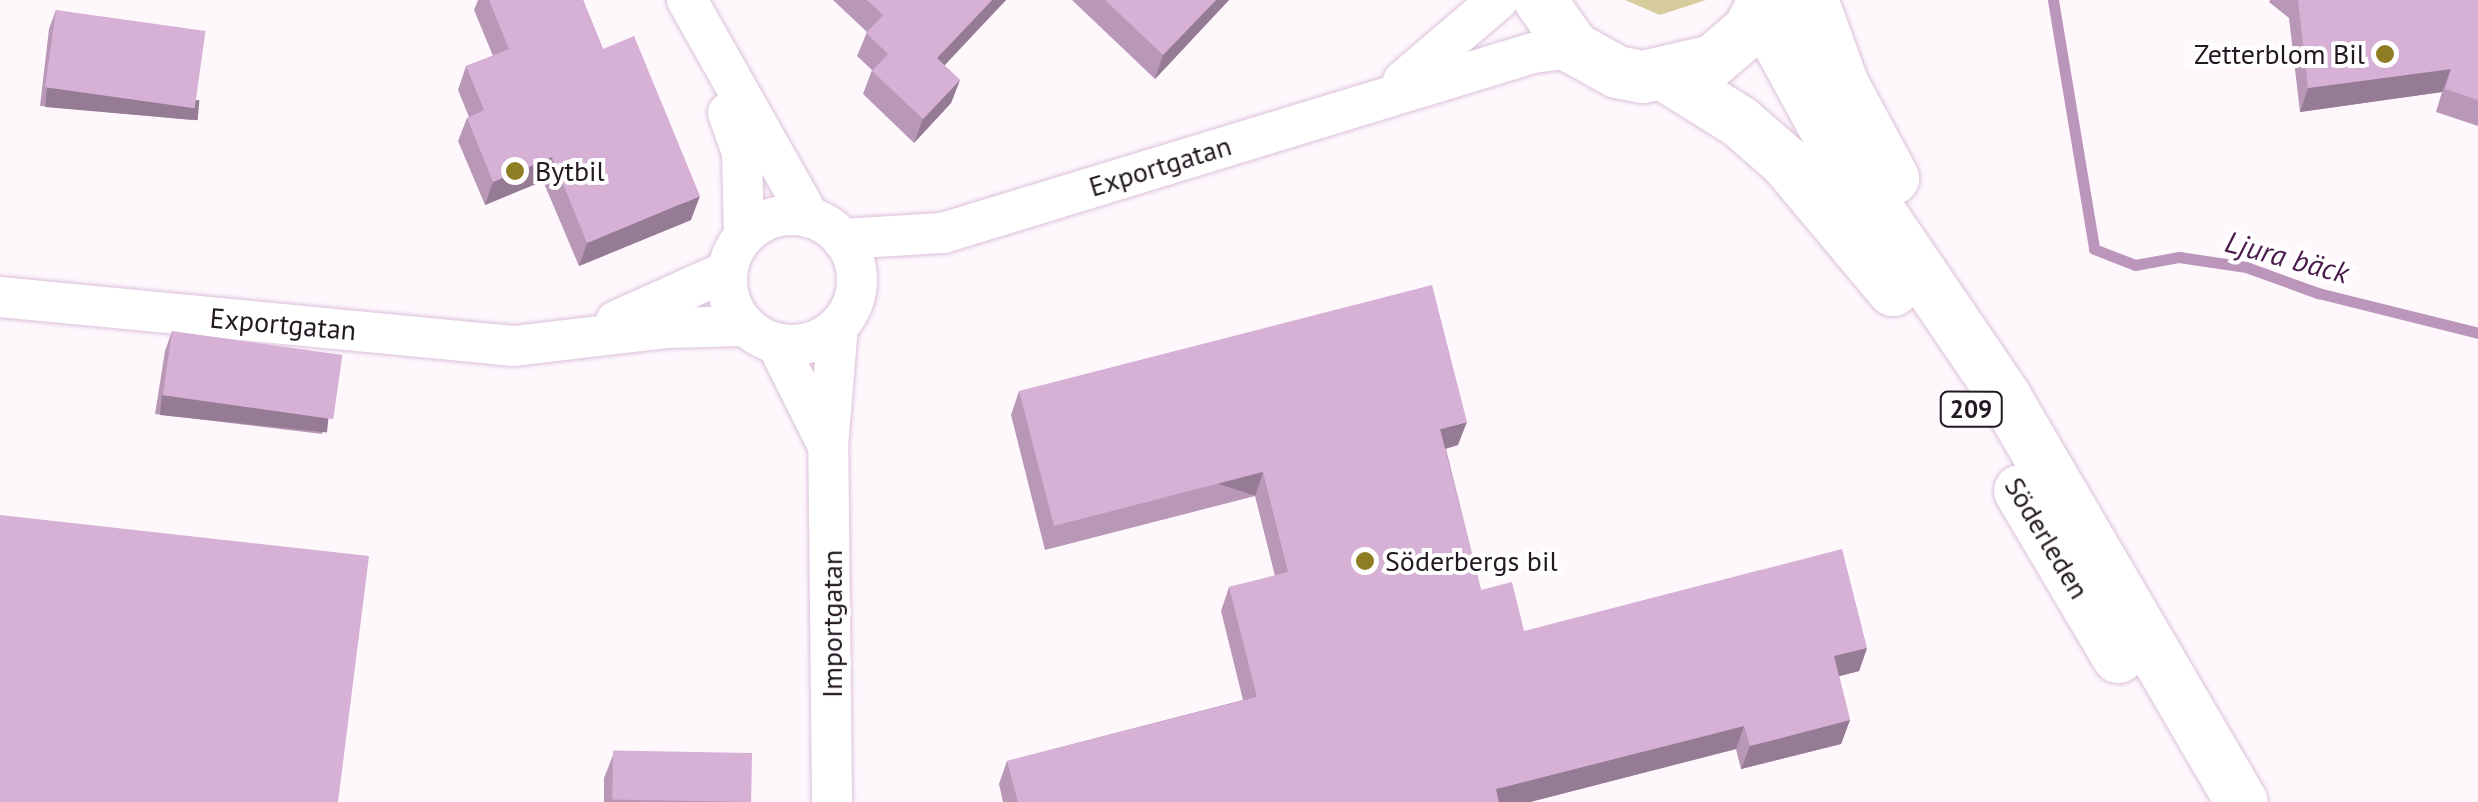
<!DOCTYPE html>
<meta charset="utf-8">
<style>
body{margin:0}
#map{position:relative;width:2478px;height:802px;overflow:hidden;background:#fef8fd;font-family:"PT Sans",sans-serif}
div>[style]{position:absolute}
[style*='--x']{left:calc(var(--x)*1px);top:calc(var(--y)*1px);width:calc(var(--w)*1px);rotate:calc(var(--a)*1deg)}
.green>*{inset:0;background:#d6cc9d}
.stream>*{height:11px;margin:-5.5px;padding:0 5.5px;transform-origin:5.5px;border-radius:5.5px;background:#bb95ba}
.roads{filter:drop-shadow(0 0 2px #dbc1da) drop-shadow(0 0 2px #dbc1da)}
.minor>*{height:40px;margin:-20px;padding:0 20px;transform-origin:20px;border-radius:20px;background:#fff}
.minor>.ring{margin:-20px;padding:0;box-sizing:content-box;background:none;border:40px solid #fff;border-radius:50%}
.major>*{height:52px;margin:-26px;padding:0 26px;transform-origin:26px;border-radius:26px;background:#fff}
.wall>*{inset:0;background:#b897b7}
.shaded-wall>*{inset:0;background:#967b95;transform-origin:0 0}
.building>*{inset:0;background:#d6b0d5;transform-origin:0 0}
.dots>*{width:28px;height:28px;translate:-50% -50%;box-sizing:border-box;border:5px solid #fff;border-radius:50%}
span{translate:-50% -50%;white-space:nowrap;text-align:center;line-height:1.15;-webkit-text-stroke:8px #fff;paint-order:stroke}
.shield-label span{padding:2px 8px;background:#fff;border:2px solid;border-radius:8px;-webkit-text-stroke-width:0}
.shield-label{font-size:25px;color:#231922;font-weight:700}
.poi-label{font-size:28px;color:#231922}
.right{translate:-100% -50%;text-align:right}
.left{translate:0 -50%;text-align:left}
.street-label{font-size:28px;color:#231922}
.water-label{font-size:30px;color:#491a4a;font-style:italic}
</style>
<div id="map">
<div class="green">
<div style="clip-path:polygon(1625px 0,1706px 0,1660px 15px)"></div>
</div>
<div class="stream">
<div style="--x:2053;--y:0;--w:252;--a:80.6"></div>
<div style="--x:2094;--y:249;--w:44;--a:21.3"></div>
<div style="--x:2135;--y:265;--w:45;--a:-10.3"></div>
<div style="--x:2179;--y:257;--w:68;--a:8.5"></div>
<div style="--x:2246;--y:267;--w:77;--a:19.9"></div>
<div style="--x:2318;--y:293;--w:165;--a:14"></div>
</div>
<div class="roads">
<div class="minor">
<div style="--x:687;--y:0;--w:250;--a:60.6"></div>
<div style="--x:1403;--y:81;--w:125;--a:-40.5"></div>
<div style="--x:728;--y:113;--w:42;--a:70.7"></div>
<div style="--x:742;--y:153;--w:82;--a:88.6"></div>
<div class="ring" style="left:727px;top:215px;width:90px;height:90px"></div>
<div style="--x:842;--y:239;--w:101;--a:-3.4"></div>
<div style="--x:943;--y:233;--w:617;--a:-16.97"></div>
<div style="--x:1533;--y:53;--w:41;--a:-7"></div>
<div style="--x:0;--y:297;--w:516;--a:5.45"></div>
<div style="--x:514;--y:346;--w:155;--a:-6.7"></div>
<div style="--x:668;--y:328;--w:77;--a:-1.5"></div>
<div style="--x:616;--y:321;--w:122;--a:-24.2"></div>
<div style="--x:777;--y:344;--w:105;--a:63.4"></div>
<div style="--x:832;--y:802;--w:355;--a:-90.6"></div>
<div style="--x:828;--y:447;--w:121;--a:-85.3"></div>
</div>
<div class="major">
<div style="--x:1540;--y:0;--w:59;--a:54.7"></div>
<div style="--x:1574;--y:48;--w:49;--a:29.2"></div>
<div style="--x:1617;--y:72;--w:26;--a:11"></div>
<div style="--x:1643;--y:77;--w:72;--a:-12.9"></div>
<div style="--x:1713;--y:61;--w:48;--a:-40.7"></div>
<div style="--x:1749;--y:30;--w:34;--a:-62"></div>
<div style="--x:1812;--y:0;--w:90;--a:70"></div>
<div style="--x:1843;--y:85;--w:106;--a:61.7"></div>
<div style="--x:1761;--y:10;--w:157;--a:61.5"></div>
<div style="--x:1836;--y:148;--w:301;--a:55.8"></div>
<div style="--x:2005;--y:397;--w:469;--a:59.7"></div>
<div style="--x:1668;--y:77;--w:85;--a:32"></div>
<div style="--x:1740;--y:122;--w:61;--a:41"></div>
<div style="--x:1786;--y:162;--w:167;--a:50.1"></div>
<div style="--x:2020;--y:491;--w:193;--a:59.4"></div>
</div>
</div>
<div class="wall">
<div style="clip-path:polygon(478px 0,583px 0,603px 49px,691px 220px,579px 266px,543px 181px,485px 205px,458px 141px,467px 118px,469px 117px,458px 90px,466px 66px,493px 56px,474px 10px)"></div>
<div style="clip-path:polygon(833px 0,1006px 0,944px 65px,960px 80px,951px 103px,914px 143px,863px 94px,872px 70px,857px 56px,867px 32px)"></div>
<div style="clip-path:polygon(1072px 0,1229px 0,1155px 79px)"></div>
<div style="clip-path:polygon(2270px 0,2478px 0,2478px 126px,2436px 112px,2442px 92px,2300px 112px,2289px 18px,2269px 2px)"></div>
<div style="clip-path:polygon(56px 10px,192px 120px,40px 106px,49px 29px)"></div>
<div style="clip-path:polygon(172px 331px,329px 414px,322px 434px,155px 414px,165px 351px)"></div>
<div style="clip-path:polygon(1019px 391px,1458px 445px,1446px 449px,1481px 590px,1524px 631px,1867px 648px,1859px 671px,1839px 676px,1850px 720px,1841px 744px,1741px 769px,1736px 749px,1530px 802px,1003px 802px,999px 784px,1007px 761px,1243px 700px,1221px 611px,1229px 587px,1275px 576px,1255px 496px,1045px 550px,1011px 415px)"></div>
<div style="clip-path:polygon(613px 755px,751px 802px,604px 802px,604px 778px)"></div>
</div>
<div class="shaded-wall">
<div style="clip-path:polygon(992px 0,1006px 0,929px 82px,937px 58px)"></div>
<div style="clip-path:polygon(1216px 0,1229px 0,1155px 79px,1163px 55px)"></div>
<div style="clip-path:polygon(2451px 69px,2442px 92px,2300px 112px,2308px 88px)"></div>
<div style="clip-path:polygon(960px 80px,951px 103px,914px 143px,923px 119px)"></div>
<div style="left:47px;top:87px;width:153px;height:20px;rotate:5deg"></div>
<div style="clip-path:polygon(552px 157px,543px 181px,485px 205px,493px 182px)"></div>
<div style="clip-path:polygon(700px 196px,691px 220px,579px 266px,587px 243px)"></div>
<div style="left:162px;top:395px;width:168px;height:20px;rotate:6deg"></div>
<div style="clip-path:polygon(1467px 422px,1458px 445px,1432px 452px,1440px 429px)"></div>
<div style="left:1263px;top:472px;width:25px;height:216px;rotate:108deg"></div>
<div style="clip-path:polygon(1867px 648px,1859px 671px,1825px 680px,1834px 656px)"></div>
<div style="clip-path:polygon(1850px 720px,1841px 744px,1741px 769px,1750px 746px)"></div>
<div style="clip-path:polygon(1744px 726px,1736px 749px,1530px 802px,1491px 802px,1496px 789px)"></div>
</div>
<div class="building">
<div style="clip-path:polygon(489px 0,583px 0,603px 49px,634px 36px,700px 196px,587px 243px,552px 157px,493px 182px,467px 118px,484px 110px,466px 66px,509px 49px)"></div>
<div style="clip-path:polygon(867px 0,992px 0,937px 58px,960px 80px,923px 119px,872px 71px,888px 54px,866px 33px,883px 15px)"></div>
<div style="clip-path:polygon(1105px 0,1216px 0,1163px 55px)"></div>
<div style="clip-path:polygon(2298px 0,2478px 0,2478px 100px,2445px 89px,2451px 69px,2308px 88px)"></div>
<div style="left:56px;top:10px;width:151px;height:78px;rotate:8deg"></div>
<div style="clip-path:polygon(1432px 285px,1467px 422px,1440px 429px,1481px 590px,1512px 582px,1524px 631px,1842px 549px,1867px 648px,1834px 656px,1850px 720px,1750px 746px,1744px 726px,1496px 789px,1499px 802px,1018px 802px,1007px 761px,1257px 697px,1229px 587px,1288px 572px,1263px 472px,1054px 526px,1019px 391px)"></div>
<div style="left:172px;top:331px;width:172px;height:65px;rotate:8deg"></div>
<div style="clip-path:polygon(0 515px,369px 556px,338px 802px,0 802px)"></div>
<div style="left:752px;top:753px;width:49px;height:139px;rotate:91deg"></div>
</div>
<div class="dots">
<div style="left:2385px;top:54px;background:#8f7d23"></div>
<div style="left:515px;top:171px;background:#8f7d23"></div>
<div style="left:1365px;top:561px;background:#8f7d23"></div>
</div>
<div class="shield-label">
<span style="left:1971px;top:409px">209</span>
</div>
<div class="poi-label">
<span class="right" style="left:2365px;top:54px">Zetterblom Bil</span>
<span class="left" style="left:535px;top:171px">Bytbil</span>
<span class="left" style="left:1385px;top:561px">Söderbergs bil</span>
</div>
<div class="street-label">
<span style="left:1160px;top:166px;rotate:-17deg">Exportgatan</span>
<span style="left:283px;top:324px;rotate:5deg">Exportgatan</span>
<span style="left:2047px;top:538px;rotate:59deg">Söderleden</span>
<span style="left:832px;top:624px;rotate:-90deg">Importgatan</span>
</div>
<div class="water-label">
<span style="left:2287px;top:257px;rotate:15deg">Ljura bäck</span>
</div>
</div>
